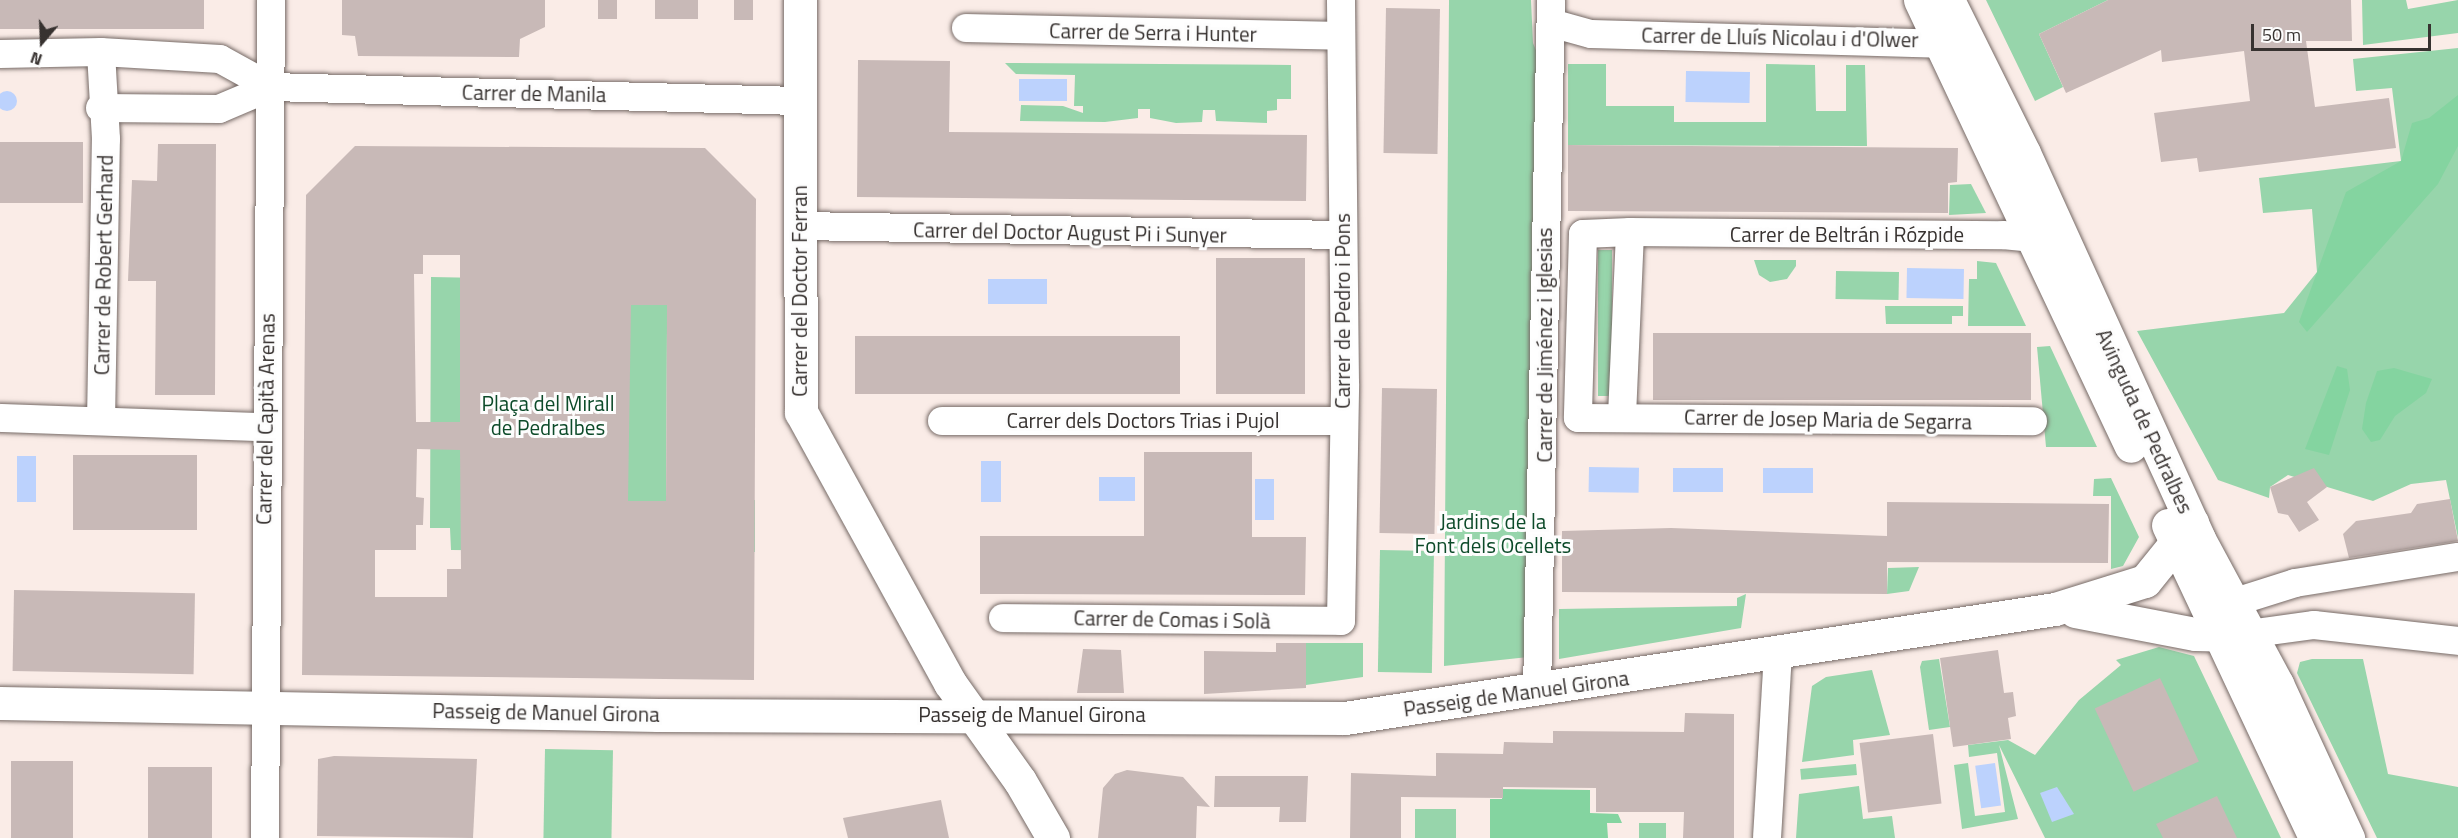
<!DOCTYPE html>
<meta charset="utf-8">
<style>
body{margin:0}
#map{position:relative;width:2458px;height:838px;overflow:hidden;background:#faece7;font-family:"Titillium Web",sans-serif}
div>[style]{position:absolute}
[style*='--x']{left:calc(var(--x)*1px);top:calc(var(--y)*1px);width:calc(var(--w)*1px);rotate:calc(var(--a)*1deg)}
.green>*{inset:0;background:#97d5ab;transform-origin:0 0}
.forest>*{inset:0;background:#84d4a0}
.water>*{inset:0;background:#bcd2fd;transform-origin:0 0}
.round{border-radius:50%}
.building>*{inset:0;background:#c8b9b7;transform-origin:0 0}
.roads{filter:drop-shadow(0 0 2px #766a66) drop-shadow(0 0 2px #766a66)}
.street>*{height:28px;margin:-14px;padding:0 14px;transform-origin:14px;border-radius:14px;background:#fff}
.secondary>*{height:33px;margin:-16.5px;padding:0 16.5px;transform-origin:16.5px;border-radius:16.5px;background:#fff}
span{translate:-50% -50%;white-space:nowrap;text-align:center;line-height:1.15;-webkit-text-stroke:6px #fdfdfd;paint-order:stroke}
.street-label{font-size:21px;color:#373230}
.park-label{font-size:21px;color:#0c4a29}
.north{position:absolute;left:12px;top:12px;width:60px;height:60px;-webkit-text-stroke:4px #fdfdfd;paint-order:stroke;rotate:199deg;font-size:16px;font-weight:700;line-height:24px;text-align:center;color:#373230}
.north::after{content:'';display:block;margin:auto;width:21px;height:27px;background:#373230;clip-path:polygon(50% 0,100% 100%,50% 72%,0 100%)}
.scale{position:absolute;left:2251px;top:24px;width:180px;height:27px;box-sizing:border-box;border:3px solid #373230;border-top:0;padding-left:8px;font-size:18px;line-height:21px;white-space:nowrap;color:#373230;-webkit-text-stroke:4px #fdfdfd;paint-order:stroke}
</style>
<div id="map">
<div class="green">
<div style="clip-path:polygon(1449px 0,1531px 0,1533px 43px,1548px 80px,1539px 656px,1444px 666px)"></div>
<div style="clip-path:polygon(1986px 0,2108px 0,2039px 34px,2063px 87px,2035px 101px)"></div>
<div style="clip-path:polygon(2362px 0,2406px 0,2408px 9px,2458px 0,2458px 33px,2363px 45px)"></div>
<div style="clip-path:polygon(2458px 48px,2458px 538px,2446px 480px,2411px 484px,2373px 501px,2288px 475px,2270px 487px,2269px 498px,2218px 480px,2137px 331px,2284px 313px,2317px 272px,2312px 209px,2263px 213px,2259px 178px,2401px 161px,2392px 88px,2356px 91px,2353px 59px)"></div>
<div style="clip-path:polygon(1005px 63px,1291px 65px,1291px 99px,1277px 99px,1277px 110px,1267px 111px,1267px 123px,1216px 121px,1215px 110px,1203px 110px,1202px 122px,1176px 123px,1150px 118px,1150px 109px,1138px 109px,1138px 118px,1105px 122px,1020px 121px,1021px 105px,1063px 106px,1083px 113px,1083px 106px,1074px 106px,1075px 75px,1016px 74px)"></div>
<div style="clip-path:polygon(1568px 64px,1606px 64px,1606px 106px,1674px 106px,1674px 122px,1766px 122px,1766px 64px,1815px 65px,1816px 111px,1846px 111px,1846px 65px,1865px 65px,1867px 146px,1568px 145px)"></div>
<div style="clip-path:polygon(1971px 184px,1986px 213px,1949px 215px,1950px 185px)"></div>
<div style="left:1598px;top:250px;width:14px;height:146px"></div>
<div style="clip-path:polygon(1754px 260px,1796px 260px,1796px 266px,1787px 279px,1770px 282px,1759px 275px)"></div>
<div style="clip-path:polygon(1977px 261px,1996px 263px,2026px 326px,1968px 326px,1969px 279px,1977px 279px)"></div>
<div style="left:1836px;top:271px;width:63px;height:28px;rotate:1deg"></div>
<div style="clip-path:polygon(431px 277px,755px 283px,755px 330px,667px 329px,666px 500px,755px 500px,755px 552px,451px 550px,450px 528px,430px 528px)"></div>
<div style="clip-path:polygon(1885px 306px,1963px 306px,1963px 316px,1952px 316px,1952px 324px,1886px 324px)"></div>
<div style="clip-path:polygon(2050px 346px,2097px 447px,2046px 447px,2037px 347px)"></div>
<div style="clip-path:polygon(2111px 478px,2139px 537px,2123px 566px,2111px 569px,2111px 496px,2093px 496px,2094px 479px)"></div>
<div style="left:1380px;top:550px;width:54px;height:122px;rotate:1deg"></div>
<div style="clip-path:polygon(1919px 567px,1909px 591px,1887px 594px,1888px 568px)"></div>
<div style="clip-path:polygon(1746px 594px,1741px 628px,1559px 659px,1559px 609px,1737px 606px,1737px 598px)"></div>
<div style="clip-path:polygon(1306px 643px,1363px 643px,1363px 677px,1306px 685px)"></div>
<div style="clip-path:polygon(2159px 647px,2194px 656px,2281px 838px,2045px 838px,1999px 745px,2018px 819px,1962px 829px,1954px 765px,1968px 763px,1975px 816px,2005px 812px,1997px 753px,1969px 757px,1968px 745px,2008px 740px,2035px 755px,2079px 700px,2121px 665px,2116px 660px)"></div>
<div style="clip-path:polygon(1939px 659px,1950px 727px,1929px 730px,1920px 667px,1922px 661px)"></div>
<div style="clip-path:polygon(2312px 659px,2363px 659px,2388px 774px,2458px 787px,2458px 838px,2377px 838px,2297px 673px,2300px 662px)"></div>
<div style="clip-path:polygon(1872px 670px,1890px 735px,1853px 740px,1854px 755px,1802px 762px,1812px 686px,1826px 677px)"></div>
<div style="left:545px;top:749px;width:68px;height:89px;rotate:1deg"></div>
<div style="left:1856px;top:764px;width:11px;height:56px;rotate:85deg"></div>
<div style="clip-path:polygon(1859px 786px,1863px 819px,1892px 816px,1895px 838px,1796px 838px,1799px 794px)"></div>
<div style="left:1415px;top:809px;width:41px;height:29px"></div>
<div style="left:1639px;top:823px;width:27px;height:15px"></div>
</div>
<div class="forest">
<div style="clip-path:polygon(2458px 95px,2458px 146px,2438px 184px,2307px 332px,2299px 322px,2346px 192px,2401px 161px,2412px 123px,2429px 118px)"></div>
<div style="clip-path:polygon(2337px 366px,2347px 369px,2350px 390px,2329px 455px,2305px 449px)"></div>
<div style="clip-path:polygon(2394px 368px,2432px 379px,2426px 393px,2395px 416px,2380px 440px,2371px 442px,2362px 429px,2366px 403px,2377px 371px)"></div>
<div style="clip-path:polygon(1503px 789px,1590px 790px,1590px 813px,1618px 814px,1622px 823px,1607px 823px,1608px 838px,1490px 838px,1490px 799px,1502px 799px)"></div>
</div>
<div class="water">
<div style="left:1686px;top:71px;width:64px;height:31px;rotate:1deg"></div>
<div style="left:1019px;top:79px;width:48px;height:22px"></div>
<div class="round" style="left:-3px;top:91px;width:20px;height:20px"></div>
<div style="left:1907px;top:268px;width:57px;height:30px;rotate:1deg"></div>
<div style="left:988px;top:279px;width:59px;height:25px"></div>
<div style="left:17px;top:456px;width:19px;height:46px"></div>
<div style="left:981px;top:461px;width:20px;height:41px"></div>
<div style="left:1589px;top:467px;width:50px;height:25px;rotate:1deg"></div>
<div style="left:1673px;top:468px;width:50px;height:24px"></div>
<div style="left:1763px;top:468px;width:50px;height:25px"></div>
<div style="left:1099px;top:477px;width:36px;height:24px"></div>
<div style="left:1255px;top:479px;width:19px;height:41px"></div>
<div style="left:1995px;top:763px;width:43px;height:20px;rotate:82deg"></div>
<div style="clip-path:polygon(2057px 787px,2074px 814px,2052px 822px,2040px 793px)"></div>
</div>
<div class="building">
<div style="left:0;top:0;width:204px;height:29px"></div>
<div style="clip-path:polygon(342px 0,545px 0,545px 27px,520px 39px,519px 57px,358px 56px,355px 36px,342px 35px)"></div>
<div style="left:598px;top:0;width:19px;height:19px"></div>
<div style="left:655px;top:0;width:43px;height:19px"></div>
<div style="left:734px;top:0;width:19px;height:20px"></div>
<div style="clip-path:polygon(2108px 0,2351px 0,2352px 41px,2306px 41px,2315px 107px,2389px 98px,2396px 148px,2199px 172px,2197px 158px,2161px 162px,2154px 113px,2250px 101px,2244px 51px,2162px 62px,2161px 50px,2066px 93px,2039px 34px)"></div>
<div style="left:1386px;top:8px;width:54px;height:145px;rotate:1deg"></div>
<div style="clip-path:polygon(858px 60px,950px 61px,949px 132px,1307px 135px,1306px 201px,857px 197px)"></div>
<div style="left:0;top:142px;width:83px;height:61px"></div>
<div style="clip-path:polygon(158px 144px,216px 144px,215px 395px,155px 395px,156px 281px,128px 281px,132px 180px,157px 181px)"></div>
<div style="clip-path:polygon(1568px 145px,1958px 148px,1957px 182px,1948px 183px,1948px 213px,1568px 211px)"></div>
<div style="clip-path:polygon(evenodd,355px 146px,705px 148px,756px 199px,754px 680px,302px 675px,306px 195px,355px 146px,423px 255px,460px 255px,460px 422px,416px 422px,414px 274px,423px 274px,423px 255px,355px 146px,631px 305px,667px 305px,666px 501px,628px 501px,631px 305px,355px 146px,417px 449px,460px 450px,461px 569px,447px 569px,447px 597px,375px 597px,375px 550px,416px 550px,416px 525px,423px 525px,424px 498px,416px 497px,417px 449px)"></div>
<div style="left:1216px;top:258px;width:89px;height:136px"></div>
<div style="left:1653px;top:333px;width:378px;height:67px"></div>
<div style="left:855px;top:336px;width:325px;height:58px"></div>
<div style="left:1382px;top:388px;width:55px;height:145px;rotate:1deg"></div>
<div style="clip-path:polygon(1144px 452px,1252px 452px,1252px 537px,1306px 537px,1305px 595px,980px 594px,980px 536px,1144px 536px)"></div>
<div style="left:73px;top:455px;width:124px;height:75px"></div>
<div style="clip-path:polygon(2314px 468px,2327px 487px,2307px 502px,2319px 520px,2299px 532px,2288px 515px,2278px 513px,2270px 487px)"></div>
<div style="clip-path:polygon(2450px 499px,2458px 541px,2349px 558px,2343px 534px,2356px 521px,2411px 513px,2417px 504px)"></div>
<div style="clip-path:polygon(1887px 502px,2109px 504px,2108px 563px,1887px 562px,1887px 594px,1562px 592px,1562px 531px,1671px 528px,1887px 536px)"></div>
<div style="left:14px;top:590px;width:181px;height:81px;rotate:1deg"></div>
<div style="clip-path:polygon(1276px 643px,1306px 643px,1306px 688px,1204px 694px,1204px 651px,1276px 652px)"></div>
<div style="clip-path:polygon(1083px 649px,1121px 650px,1124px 693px,1077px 693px)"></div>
<div style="clip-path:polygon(1998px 650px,2004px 693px,2013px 692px,2016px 716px,2008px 718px,2011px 739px,1953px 747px,1940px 658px)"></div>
<div style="left:2160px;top:678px;width:92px;height:72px;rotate:65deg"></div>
<div style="clip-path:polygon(1685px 713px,1734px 714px,1734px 838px,1683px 838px,1684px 812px,1596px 812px,1596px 788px,1503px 787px,1503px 798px,1401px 797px,1401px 838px,1350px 838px,1351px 773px,1436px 776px,1436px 753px,1503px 754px,1504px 742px,1553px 743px,1553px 731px,1684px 732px)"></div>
<div style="left:1933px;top:734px;width:70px;height:74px;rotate:83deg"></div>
<div style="clip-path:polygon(334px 756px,477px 759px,473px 838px,317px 836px,318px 759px)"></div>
<div style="left:11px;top:761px;width:62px;height:77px"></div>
<div style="left:148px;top:767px;width:64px;height:71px"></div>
<div style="clip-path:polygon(1127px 770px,1183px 777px,1210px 807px,1197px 806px,1196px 838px,1098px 838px,1103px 788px,1115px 774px)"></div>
<div style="clip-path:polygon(1215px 776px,1308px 776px,1306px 822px,1279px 822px,1280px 807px,1214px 807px)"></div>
<div style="clip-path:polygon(2217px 796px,2237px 838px,2163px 838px,2156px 824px)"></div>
<div style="clip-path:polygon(941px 800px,949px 838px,848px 838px,843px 818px)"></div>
</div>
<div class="roads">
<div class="street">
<div style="--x:1551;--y:23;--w:41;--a:15.4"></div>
<div style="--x:1591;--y:34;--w:367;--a:1.6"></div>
<div style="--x:966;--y:28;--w:374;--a:1.2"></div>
<div style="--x:0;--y:54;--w:101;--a:-1.1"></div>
<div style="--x:101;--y:52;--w:119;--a:3.4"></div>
<div style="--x:220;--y:59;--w:58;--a:28.8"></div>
<div style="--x:100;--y:108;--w:119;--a:0.5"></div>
<div style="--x:219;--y:109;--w:56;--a:-22.9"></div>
<div style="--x:271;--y:87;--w:527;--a:1.52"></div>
<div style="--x:799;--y:226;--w:543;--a:0.95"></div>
<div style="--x:1630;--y:232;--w:373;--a:0.5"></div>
<div style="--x:2003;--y:235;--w:51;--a:5.6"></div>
<div style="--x:1622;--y:416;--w:184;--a:-87.5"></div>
<div style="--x:1630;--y:232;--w:47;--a:177.6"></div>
<div style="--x:1583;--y:234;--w:184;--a:91.6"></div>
<div style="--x:1578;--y:418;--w:455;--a:0.4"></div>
<div style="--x:0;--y:418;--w:264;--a:2"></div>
<div style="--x:101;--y:421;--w:282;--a:-89"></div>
<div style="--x:106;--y:139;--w:87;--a:-93.3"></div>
<div style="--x:942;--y:421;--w:401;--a:0"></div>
<div style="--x:2232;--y:603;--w:66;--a:-17.6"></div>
<div style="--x:2295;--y:583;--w:165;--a:-9.1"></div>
<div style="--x:1003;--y:618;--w:338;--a:0.5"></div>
<div style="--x:1341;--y:621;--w:237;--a:-89"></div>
<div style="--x:1345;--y:384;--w:384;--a:-90.6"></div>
<div style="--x:2248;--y:634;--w:67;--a:-7.8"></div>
<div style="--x:2314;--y:625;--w:145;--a:6.3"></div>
<div style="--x:1537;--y:691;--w:691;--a:-88.84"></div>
<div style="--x:265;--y:838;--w:838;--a:-89.59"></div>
<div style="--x:1767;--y:838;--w:183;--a:-86.6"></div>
</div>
<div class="secondary">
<div style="--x:800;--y:0;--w:412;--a:89.9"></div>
<div style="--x:801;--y:412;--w:309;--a:61.2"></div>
<div style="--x:950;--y:683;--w:120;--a:54.5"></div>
<div style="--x:1020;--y:781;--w:66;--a:59.9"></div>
<div style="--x:1920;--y:0;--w:493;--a:64.7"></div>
<div style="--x:1948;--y:0;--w:171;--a:63.6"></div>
<div style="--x:2024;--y:153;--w:424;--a:65.6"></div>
<div style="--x:2199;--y:539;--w:165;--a:61.7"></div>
<div style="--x:2277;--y:684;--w:170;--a:65.2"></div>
<div style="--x:2168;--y:525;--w:346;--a:64.8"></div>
<div style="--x:2075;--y:611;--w:122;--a:10.9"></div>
<div style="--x:2195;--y:634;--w:42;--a:1.4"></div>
<div style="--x:0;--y:703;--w:658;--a:1.04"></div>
<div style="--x:658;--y:715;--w:687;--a:0.25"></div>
<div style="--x:1345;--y:718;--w:718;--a:-8.73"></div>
<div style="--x:2055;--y:609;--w:94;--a:-17.3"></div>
<div style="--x:2145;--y:581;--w:75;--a:-51"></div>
</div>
</div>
<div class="street-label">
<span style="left:1153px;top:32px;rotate:1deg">Carrer de Serra i Hunter</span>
<span style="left:1780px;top:37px;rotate:1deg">Carrer de Lluís Nicolau i d'Olwer</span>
<span style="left:534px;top:93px;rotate:1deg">Carrer de Manila</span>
<span style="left:1070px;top:232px;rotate:1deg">Carrer del Doctor August Pi i Sunyer</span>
<span style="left:1847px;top:234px">Carrer de Beltrán i Rózpide</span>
<span style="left:103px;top:265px;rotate:-89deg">Carrer de Robert Gerhard</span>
<span style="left:799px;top:291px;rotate:-90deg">Carrer del Doctor Ferran</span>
<span style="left:1342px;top:311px;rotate:-90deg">Carrer de Pedro i Pons</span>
<span style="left:1544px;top:345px;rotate:-90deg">Carrer de Jiménez i Iglesias</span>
<span style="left:265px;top:419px;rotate:-89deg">Carrer del Capità Arenas</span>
<span style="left:1828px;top:419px;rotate:1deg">Carrer de Josep Maria de Segarra</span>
<span style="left:1143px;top:420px">Carrer dels Doctors Trias i Pujol</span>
<span style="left:2145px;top:421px;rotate:65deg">Avinguda de Pedralbes</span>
<span style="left:1172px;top:619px;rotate:1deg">Carrer de Comas i Solà</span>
<span style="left:1516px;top:693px;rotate:-8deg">Passeig de Manuel Girona</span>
<span style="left:546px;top:712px;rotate:1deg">Passeig de Manuel Girona</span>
<span style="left:1032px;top:714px">Passeig de Manuel Girona</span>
</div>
<div class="park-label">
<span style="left:548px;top:415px">Plaça del Mirall<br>de Pedralbes</span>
<span style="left:1493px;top:533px">Jardins de la<br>Font dels Ocellets</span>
</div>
<div class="north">N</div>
<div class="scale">50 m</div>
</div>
